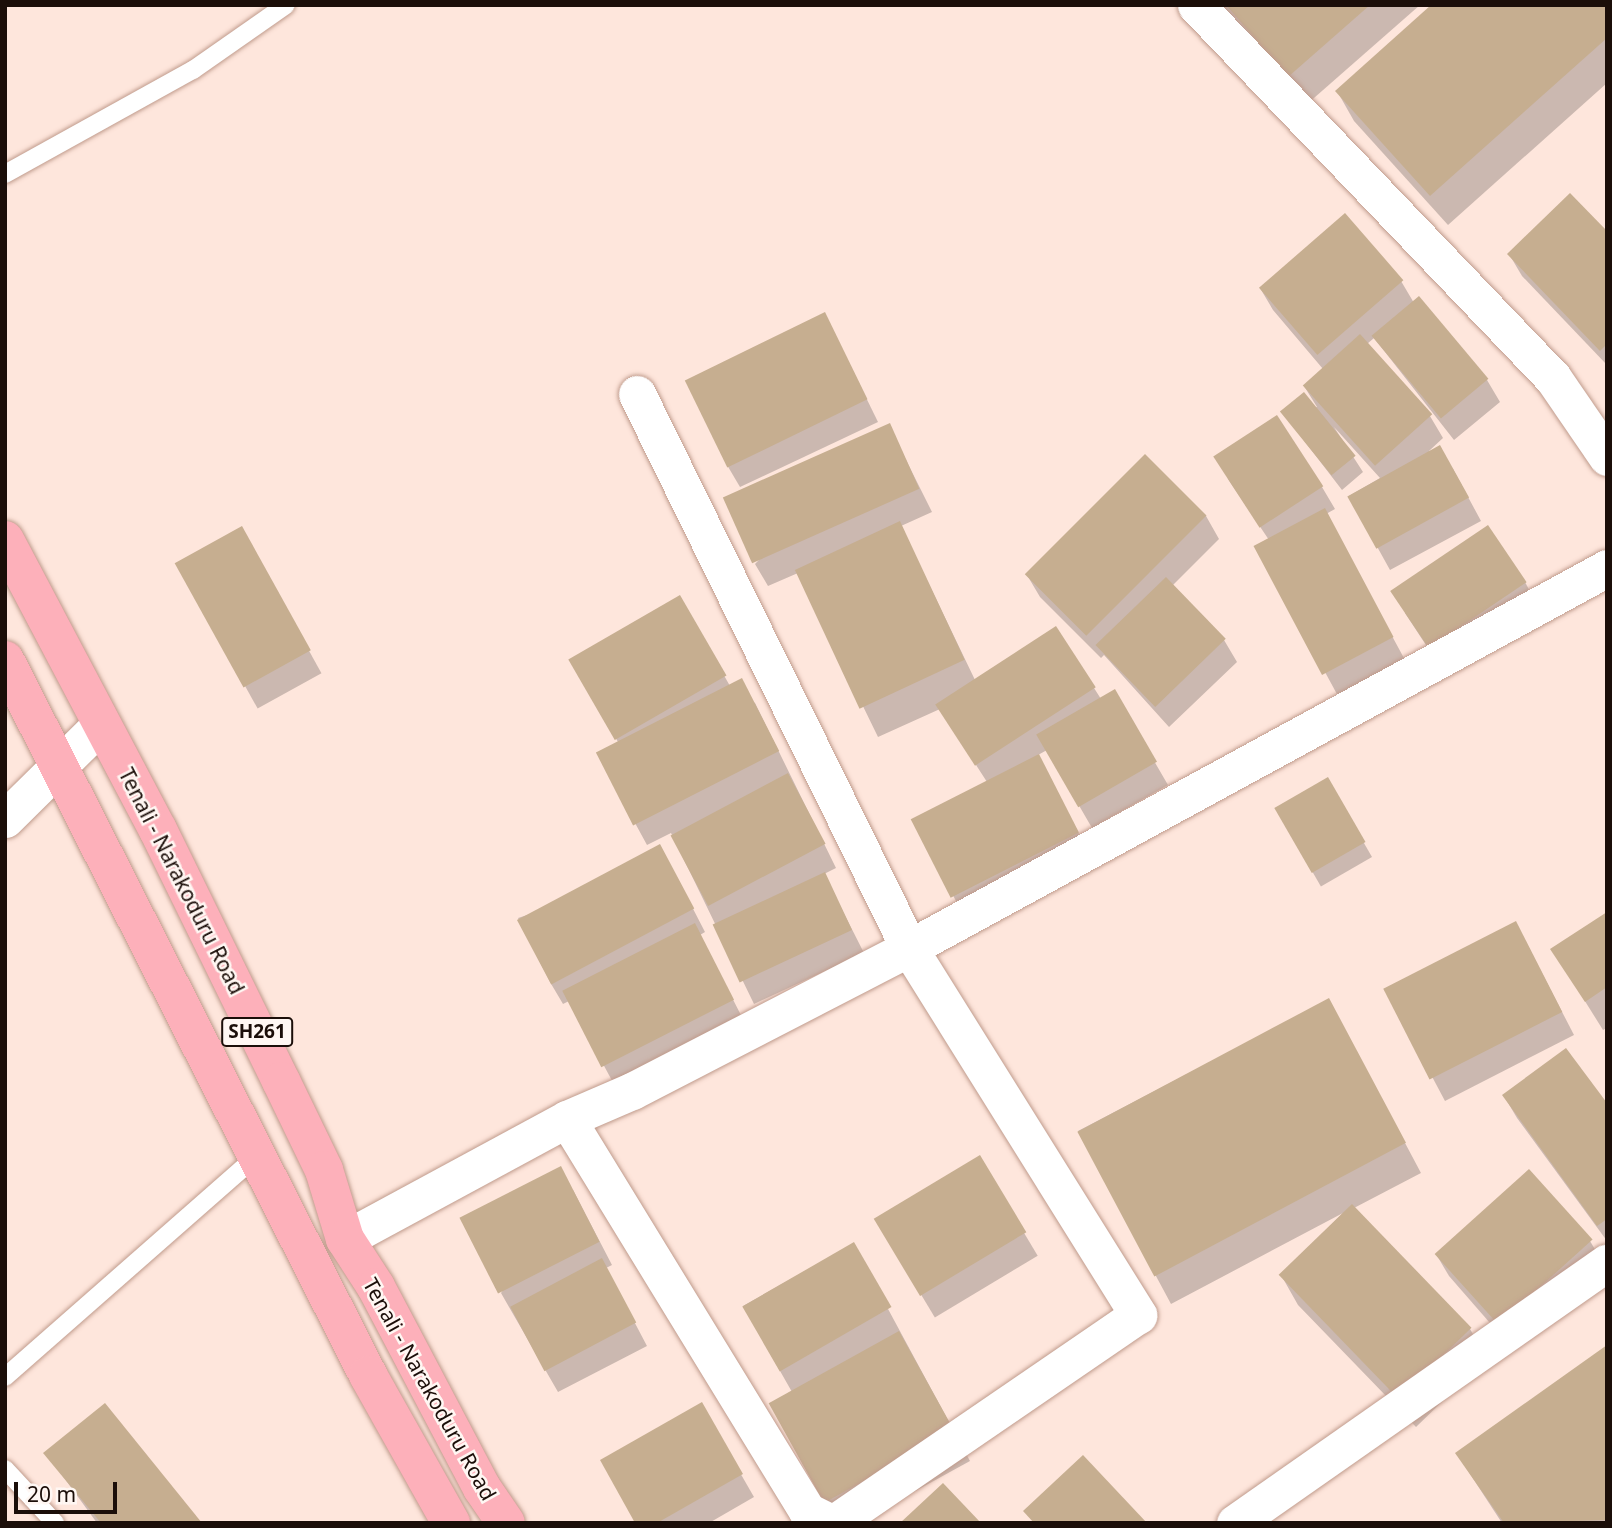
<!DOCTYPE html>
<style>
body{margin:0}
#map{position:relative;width:1612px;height:1528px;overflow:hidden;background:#fee6dc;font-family:"Noto Sans",sans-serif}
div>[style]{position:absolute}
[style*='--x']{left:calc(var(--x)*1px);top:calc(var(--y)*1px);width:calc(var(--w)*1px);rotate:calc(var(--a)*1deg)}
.shadow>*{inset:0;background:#0003;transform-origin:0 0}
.building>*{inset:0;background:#c6ae90;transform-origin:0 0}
.roads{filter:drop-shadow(0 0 2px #c09b8c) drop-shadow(0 0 2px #c09b8c)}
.service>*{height:18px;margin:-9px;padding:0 9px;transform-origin:9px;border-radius:9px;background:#fff}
.minor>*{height:37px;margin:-18.5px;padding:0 18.5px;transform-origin:18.5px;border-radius:18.5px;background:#fff}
.primary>*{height:38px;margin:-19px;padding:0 19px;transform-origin:19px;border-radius:19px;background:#fdb0ba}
span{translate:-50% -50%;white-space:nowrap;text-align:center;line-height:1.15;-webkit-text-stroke:5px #fff7f3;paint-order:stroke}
.shield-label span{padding:2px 5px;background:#fff7f3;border:2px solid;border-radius:5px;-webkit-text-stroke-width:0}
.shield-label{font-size:19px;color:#1b0e09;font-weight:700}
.street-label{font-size:21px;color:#1b0e09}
.frame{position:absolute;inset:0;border:7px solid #1b0e09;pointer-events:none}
.scale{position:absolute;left:14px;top:1482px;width:103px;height:32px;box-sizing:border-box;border:4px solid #1b0e09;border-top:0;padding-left:9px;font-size:21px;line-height:24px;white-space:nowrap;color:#1b0e09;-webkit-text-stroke:5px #fff7f3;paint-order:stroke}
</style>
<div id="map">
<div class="shadow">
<div style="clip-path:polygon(1219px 5px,1420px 5px,1306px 105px)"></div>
<div style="clip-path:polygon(1607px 5px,1607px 83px,1448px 225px,1354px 121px,1337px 91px)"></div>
<div style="clip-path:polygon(1607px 234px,1607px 365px,1522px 276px,1509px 254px)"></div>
<div style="clip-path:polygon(1401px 281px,1414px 303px,1487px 380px,1500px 402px,1454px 440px,1374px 338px,1367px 344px,1427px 411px,1443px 438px,1429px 451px,1453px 469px,1481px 521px,1390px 570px,1349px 496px,1380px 478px,1334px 427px,1363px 472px,1342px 490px,1282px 412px,1317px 407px,1304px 386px,1323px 369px,1273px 310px,1260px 288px)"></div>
<div style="clip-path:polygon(825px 314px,878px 422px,740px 487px,727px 465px)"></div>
<div style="clip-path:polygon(889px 426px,932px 512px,901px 526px,975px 680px,1094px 688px,1101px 699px,1114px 692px,1168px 785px,1092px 828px,1047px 750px,1038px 755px,1090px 855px,965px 918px,913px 820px,987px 782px,940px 709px,878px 737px,798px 573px,768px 586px,755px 564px)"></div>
<div style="clip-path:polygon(1145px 456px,1206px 516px,1219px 539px,1172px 586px,1224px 640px,1237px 662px,1169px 727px,1104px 655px,1101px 658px,1040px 597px,1027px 575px)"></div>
<div style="clip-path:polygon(1228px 479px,1322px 487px,1335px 509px,1326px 514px,1405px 660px,1338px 696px,1257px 547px,1269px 540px)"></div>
<div style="left:241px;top:528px;width:166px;height:73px;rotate:61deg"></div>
<div style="clip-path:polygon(1525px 582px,1537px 605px,1441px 668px,1405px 613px)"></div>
<div style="clip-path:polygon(680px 598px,730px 686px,755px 703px,836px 868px,824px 874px,864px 953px,754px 1004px,671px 833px,647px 845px,635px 823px,618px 742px,571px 659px)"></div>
<div style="left:1327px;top:779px;width:90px;height:59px;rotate:60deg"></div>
<div style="clip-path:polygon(672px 868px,705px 932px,700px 935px,745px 1023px,616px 1088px,569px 1001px,563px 1004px,550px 982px,518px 918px)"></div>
<div style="clip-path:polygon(1607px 914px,1607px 1028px,1603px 1030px,1553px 950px)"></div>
<div style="clip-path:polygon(1528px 946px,1574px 1035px,1445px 1101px,1386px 990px)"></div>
<div style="clip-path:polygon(1329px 1000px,1421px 1173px,1354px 1208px,1470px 1329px,1487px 1358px,1416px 1427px,1298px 1305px,1281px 1275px,1343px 1213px,1171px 1304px,1078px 1131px)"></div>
<div style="clip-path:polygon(1504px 1096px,1607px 1106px,1607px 1241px,1517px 1118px)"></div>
<div style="left:979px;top:1158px;width:114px;height:120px;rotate:59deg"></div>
<div style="clip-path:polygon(573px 1190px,612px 1265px,606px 1268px,647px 1346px,558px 1392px,501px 1293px)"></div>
<div style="clip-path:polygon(1590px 1241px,1603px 1263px,1510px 1346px,1449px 1276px,1436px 1254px)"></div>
<div style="clip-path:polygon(853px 1244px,970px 1461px,857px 1523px,824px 1502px,792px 1392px,743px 1306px)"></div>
<div style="clip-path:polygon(1607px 1347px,1607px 1523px,1502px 1523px,1457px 1454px)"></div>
<div style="clip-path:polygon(701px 1405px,754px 1497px,709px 1523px,637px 1523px)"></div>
<div style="clip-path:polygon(46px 1453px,200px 1523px,97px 1523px)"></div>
</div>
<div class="building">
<div style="clip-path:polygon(1226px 5px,1370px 5px,1288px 77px)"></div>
<div style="clip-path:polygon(1431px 5px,1607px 5px,1607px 38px,1430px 196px,1335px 91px)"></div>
<div style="clip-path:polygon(1570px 193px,1607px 231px,1607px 344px,1600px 351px,1507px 254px)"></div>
<div style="left:1345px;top:213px;width:89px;height:114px;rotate:49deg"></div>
<div style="left:1419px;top:296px;width:108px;height:62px;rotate:50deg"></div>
<div style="left:825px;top:312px;width:97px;height:156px;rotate:64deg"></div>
<div style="left:1360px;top:334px;width:108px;height:77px;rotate:48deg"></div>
<div style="left:1304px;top:392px;width:82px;height:31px;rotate:51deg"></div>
<div style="left:1277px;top:415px;width:85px;height:76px;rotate:57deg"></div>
<div style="left:890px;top:423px;width:72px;height:183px;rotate:66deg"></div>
<div style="left:1440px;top:445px;width:60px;height:106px;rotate:61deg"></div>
<div style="left:1145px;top:454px;width:87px;height:170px;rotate:45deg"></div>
<div style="left:1325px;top:508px;width:146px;height:81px;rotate:62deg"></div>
<div style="left:900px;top:521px;width:153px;height:116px;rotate:65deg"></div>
<div style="left:1488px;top:525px;width:69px;height:118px;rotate:56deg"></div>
<div style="left:242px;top:526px;width:142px;height:77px;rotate:61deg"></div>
<div style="left:1166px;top:577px;width:86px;height:98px;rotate:46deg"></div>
<div style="left:680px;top:595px;width:93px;height:129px;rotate:60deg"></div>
<div style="left:1056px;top:626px;width:73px;height:144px;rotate:57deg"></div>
<div style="left:742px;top:678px;width:82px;height:164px;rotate:63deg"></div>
<div style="left:1115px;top:689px;width:84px;height:91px;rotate:60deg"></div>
<div style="left:1039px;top:754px;width:88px;height:144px;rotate:63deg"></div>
<div style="left:788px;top:773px;width:80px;height:133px;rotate:62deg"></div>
<div style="left:1328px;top:777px;width:75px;height:62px;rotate:60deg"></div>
<div style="left:660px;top:844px;width:73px;height:162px;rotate:62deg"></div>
<div style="left:825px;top:872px;width:64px;height:124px;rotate:65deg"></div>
<div style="clip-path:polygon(1607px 912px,1607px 987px,1585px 1002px,1550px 949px)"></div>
<div style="left:1516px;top:921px;width:102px;height:149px;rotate:63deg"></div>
<div style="left:695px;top:923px;width:86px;height:149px;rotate:63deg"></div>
<div style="left:1329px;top:998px;width:164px;height:285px;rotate:62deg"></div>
<div style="clip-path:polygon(1566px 1048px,1607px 1103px,1607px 1219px,1597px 1226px,1502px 1095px)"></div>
<div style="left:980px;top:1155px;width:90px;height:124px;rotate:59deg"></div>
<div style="left:561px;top:1166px;width:85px;height:114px;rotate:63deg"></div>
<div style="left:1529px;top:1169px;width:95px;height:127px;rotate:48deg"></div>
<div style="left:1352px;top:1204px;width:172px;height:102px;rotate:46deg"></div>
<div style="left:854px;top:1242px;width:75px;height:129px;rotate:60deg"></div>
<div style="left:602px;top:1258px;width:73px;height:104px;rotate:62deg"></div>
<div style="left:899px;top:1331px;width:114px;height:149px;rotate:61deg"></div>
<div style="clip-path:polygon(1607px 1345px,1607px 1520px,1504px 1523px,1455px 1453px)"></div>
<div style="clip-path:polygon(702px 1402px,743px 1474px,657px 1523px,635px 1523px,600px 1460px)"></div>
<div style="clip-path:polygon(105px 1403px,202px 1523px,101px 1523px,43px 1453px)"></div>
<div style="clip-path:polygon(1083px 1455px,1147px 1523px,1034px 1523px,1023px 1511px)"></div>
<div style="clip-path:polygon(943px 1483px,981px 1523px,900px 1523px)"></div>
</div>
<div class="roads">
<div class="service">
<div style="--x:5;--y:174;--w:215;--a:-29"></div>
<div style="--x:193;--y:70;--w:113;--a:-35"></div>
<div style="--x:5;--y:1377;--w:337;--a:-41.3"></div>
<div style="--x:5;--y:1469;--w:74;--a:47.2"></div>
</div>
<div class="minor">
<div style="--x:1196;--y:5;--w:516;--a:46.26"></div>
<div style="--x:1553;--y:378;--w:96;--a:55.6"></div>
<div style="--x:637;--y:394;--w:617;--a:63.85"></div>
<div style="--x:909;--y:948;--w:433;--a:58"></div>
<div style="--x:1138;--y:1315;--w:368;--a:145.6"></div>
<div style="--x:5;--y:819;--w:135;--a:-44.7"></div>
<div style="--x:567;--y:1119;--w:460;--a:58.5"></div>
<div style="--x:807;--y:1511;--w:28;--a:26"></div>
<div style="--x:345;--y:1239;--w:252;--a:-28.4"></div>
<div style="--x:567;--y:1119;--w:71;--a:-23.3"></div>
<div style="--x:632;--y:1091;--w:312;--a:-27.3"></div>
<div style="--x:909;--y:948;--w:795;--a:-28.56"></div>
<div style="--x:1235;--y:1523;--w:454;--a:-35"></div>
</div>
<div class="primary">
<div style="--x:5;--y:540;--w:328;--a:62.2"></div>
<div style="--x:158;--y:830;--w:280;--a:63.9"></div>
<div style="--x:281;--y:1081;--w:99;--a:64.2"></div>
<div style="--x:324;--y:1170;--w:72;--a:73.1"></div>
<div style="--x:345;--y:1239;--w:57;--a:57.1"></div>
<div style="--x:376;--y:1287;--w:227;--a:62.2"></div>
<div style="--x:482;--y:1488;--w:42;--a:55.6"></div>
<div style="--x:5;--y:660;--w:802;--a:63.08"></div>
<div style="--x:368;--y:1375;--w:170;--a:60.7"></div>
</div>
</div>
<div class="shield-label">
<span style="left:257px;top:1032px">SH261</span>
</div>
<div class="street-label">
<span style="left:182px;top:881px;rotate:63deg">Tenali - Narakoduru Road</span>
<span style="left:430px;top:1389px;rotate:61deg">Tenali - Narakoduru Road</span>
</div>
<div class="frame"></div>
<div class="scale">20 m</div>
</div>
